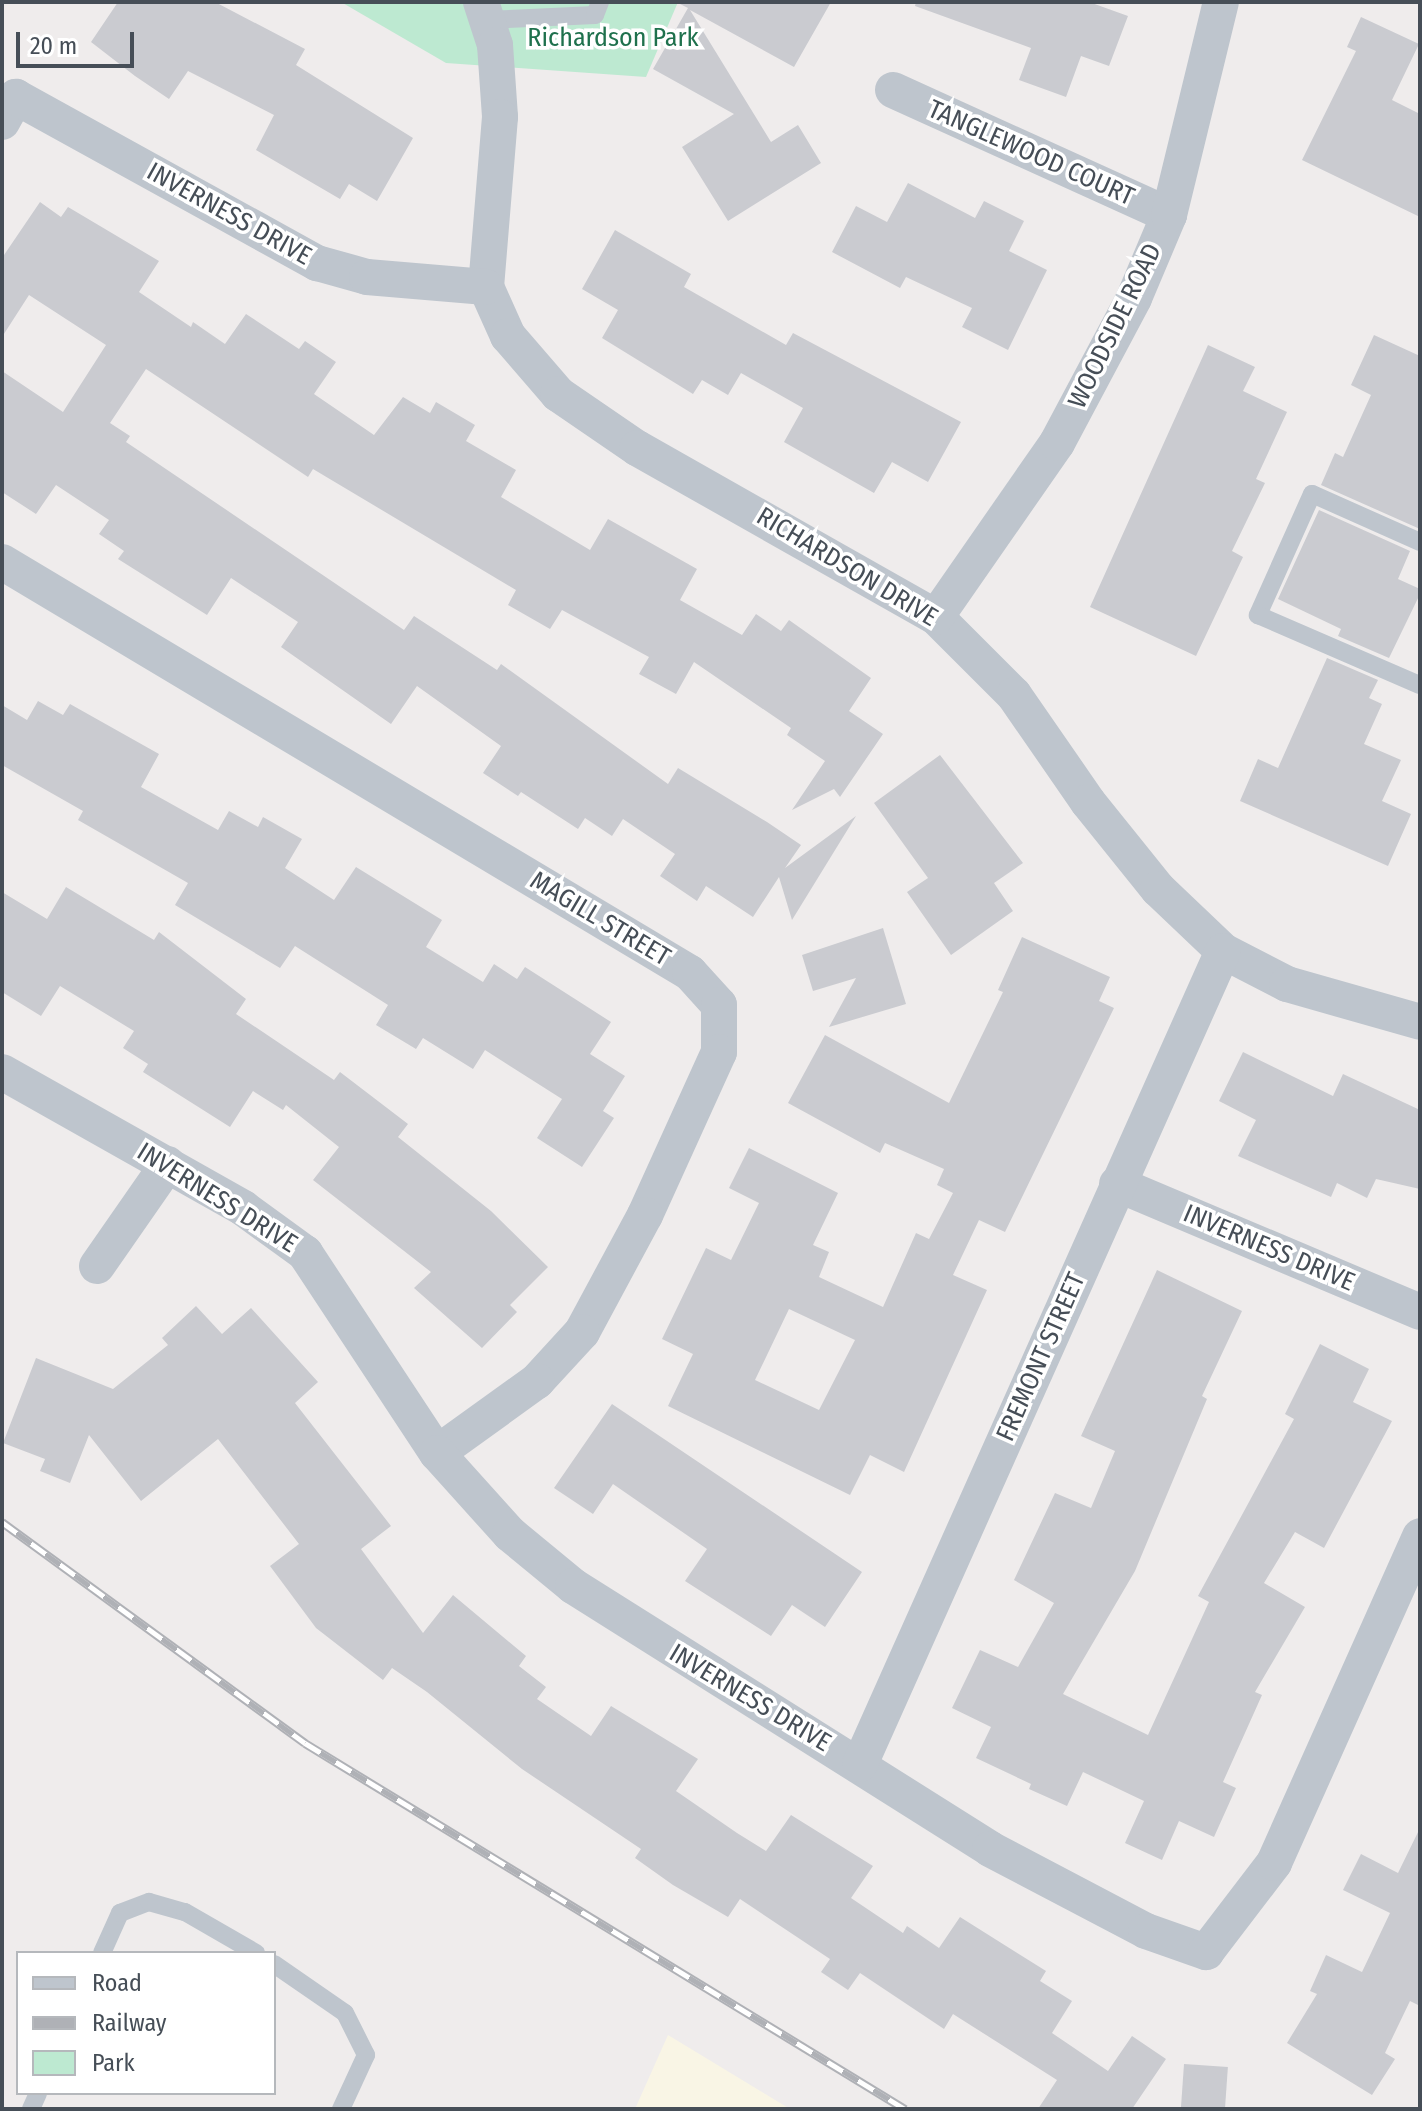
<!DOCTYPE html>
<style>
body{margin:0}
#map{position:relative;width:1422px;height:2111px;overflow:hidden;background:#efecec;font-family:"Fira Sans Condensed",sans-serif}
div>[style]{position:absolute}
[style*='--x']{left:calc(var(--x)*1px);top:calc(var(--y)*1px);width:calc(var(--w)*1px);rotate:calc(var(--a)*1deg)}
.commercial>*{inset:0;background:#f9f5e5}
.green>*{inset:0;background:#bde9d1}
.building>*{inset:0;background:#cacbd0;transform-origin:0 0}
.lane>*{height:18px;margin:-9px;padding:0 9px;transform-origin:9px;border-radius:9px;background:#bec5cd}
.street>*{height:36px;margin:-18px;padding:0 18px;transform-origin:18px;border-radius:18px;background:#bec5cd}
.rail>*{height:9px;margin-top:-4.5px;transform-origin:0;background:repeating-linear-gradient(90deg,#fff 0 18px,#afb1b6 0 36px);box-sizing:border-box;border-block:2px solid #afb1b6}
span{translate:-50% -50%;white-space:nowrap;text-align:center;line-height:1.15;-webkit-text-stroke:7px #fff;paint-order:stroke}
.park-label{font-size:26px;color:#1f714d}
.street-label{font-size:26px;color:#464e57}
.frame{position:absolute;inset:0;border:4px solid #464e57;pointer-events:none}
.legend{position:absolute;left:16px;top:1951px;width:260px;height:144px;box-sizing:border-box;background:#fff;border:2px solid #b5b8bc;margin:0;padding:10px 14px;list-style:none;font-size:24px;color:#464e57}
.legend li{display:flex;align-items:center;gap:16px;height:40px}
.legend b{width:40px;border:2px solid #b5b8bc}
.scale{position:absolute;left:16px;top:32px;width:118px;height:36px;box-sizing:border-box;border:4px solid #464e57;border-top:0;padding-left:10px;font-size:24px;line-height:28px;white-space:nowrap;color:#464e57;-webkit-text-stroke:6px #fff;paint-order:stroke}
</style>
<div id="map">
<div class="commercial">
<div style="clip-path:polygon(668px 2035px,790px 2109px,635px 2109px)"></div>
</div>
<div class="green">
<div style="clip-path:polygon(341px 2px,678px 2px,646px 77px,446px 63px)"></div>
</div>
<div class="building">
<div style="clip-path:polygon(118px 2px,215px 2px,305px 49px,296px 65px,413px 138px,377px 201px,349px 184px,340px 199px,256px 150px,274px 115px,188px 71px,169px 99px,135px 76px,91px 42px)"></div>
<div style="clip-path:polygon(676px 2px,831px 2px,794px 67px,690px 10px,771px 142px,798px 125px,821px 163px,728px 221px,682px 147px,734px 114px,653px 69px,688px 8px)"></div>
<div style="clip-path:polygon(916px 2px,1089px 2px,1128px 16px,1109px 66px,1081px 56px,1066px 97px,1019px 80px,1031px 48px,915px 6px)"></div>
<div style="clip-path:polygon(1361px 17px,1419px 44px,1392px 100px,1420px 114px,1420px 217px,1302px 160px,1356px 51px,1347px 47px)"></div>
<div style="clip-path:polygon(908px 183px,975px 218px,984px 201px,1024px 221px,1009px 251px,1047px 270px,1008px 350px,962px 327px,972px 308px,906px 277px,900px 288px,832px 252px,856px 206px,887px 222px)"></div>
<div style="clip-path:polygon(40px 202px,61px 217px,68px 207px,159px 261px,139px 292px,191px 327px,193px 322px,225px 344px,246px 314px,299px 349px,305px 341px,336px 362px,314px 394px,374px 435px,403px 397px,430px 413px,436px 402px,475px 425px,466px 441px,516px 470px,501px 497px,590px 550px,608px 519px,697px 569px,680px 600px,742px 635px,756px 614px,781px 631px,789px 620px,871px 678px,849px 711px,883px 734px,840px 797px,834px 789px,792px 810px,825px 761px,787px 735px,791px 728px,694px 662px,676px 694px,639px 674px,649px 657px,562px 610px,550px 629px,508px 605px,516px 590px,313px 469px,308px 477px,146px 369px,110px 423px,130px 436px,126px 442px,404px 630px,414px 616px,497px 670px,501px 664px,668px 784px,678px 768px,767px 822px,801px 845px,785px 868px,856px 816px,792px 920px,779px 877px,753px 917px,706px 886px,697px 901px,660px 876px,675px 854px,623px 819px,612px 836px,585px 818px,578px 829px,521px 792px,518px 796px,483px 773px,501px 746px,417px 686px,391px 724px,281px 647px,298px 622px,231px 578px,207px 615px,118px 559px,124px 551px,99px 534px,109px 520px,56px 485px,36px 514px,2px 492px,2px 371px,63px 412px,106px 345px,29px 295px,2px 337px,2px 258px)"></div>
<div style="clip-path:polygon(615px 230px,691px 274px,684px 287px,786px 345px,793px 333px,961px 422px,928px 482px,892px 462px,874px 493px,784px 442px,803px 408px,741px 373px,728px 395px,702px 380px,693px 394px,602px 338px,618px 310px,582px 289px)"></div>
<div style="clip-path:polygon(1374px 335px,1420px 356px,1420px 529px,1321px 485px,1335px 453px,1343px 457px,1371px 395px,1351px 385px)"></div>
<div style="clip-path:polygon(1208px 345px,1255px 367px,1243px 391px,1287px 412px,1256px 479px,1265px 483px,1232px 551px,1243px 557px,1196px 656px,1090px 607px)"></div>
<div style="clip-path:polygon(1319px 510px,1410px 551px,1398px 579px,1420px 589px,1420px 594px,1389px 658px,1338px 636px,1341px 629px,1278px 599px)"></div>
<div style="clip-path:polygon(1327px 658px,1378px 680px,1369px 698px,1382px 704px,1364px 744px,1401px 760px,1382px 801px,1411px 814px,1388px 866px,1240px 801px,1258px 759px,1278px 768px)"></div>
<div style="clip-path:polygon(38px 701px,63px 715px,70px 704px,159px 754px,141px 787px,218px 830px,229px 811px,258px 827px,263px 817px,302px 839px,285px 868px,334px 900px,356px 867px,442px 920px,426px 947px,483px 982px,494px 964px,517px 979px,525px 967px,611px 1022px,590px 1054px,625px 1076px,603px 1111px,614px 1118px,582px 1167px,537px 1138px,562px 1099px,485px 1050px,473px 1069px,423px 1038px,416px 1049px,376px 1025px,388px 1005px,295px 946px,280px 968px,175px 905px,188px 883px,78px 820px,83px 811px,2px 765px,2px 705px,27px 720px)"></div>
<div style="clip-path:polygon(940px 755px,1023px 863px,994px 883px,1013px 911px,951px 955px,907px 892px,928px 878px,874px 803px)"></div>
<div style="clip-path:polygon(66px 887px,154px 940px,159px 932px,246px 999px,236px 1014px,334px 1080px,340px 1072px,408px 1124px,398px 1137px,491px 1211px,548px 1267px,510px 1305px,517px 1312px,482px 1348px,414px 1288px,431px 1272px,313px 1180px,339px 1147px,286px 1105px,283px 1110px,253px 1091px,230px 1127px,143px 1072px,148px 1064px,123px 1048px,134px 1031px,60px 986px,41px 1016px,2px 992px,2px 892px,47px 919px)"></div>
<div style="clip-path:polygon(883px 928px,906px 1004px,829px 1027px,856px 978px,813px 991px,802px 955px)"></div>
<div style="clip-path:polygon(evenodd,1022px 937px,1110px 977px,1099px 1001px,1114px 1008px,1005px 1232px,979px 1220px,953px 1275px,987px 1290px,904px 1472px,870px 1455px,850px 1495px,668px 1406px,693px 1354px,662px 1339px,706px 1248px,731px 1260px,759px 1203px,729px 1188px,749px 1148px,838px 1193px,813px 1245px,829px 1252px,819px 1277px,883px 1307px,916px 1233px,929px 1239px,953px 1193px,937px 1185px,944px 1169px,885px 1143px,880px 1153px,788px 1103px,825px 1035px,949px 1103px,1003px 992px,998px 990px,1022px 937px,789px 1309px,855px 1340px,819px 1410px,755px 1380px,789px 1309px)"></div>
<div style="clip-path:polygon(1243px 1052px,1333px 1096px,1343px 1074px,1420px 1110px,1420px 1189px,1376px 1179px,1367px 1198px,1337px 1183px,1331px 1197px,1238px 1156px,1256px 1120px,1219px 1101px)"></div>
<div style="clip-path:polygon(1157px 1270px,1242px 1311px,1202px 1396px,1207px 1399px,1135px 1571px,1063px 1694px,1148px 1735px,1209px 1602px,1198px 1596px,1294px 1419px,1285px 1414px,1320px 1344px,1369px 1369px,1353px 1402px,1392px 1421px,1324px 1548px,1295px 1532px,1264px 1583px,1305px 1607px,1255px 1692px,1262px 1695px,1223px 1782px,1236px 1788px,1214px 1837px,1179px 1821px,1162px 1860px,1125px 1843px,1144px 1801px,1083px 1772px,1067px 1806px,1029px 1789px,1031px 1784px,976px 1758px,991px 1727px,952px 1708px,980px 1650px,1018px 1667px,1054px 1603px,1014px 1580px,1055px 1493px,1091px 1508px,1115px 1451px,1081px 1436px)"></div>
<div style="clip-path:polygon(196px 1306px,222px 1334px,251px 1308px,318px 1382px,295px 1403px,391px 1526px,361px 1549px,423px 1633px,453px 1595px,526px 1656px,519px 1666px,546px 1687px,537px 1699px,591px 1736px,611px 1706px,698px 1759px,676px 1791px,737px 1833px,766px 1851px,791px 1815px,873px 1866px,851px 1898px,903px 1933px,907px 1926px,939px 1948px,960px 1917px,1046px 1971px,1040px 1981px,1072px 2001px,1052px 2033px,1108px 2071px,1132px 2036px,1166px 2059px,1132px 2109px,1038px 2109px,1057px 2080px,953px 2014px,944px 2029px,860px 1973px,848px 1990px,821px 1972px,830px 1959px,740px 1899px,728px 1917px,673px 1885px,635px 1858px,641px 1849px,522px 1769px,427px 1692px,392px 1668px,383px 1680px,316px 1628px,270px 1566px,299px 1544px,218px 1439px,141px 1501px,89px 1435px,70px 1483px,40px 1471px,45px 1459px,3px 1443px,36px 1358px,113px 1389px,168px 1345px,162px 1338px)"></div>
<div style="clip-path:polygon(612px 1404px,862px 1572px,825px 1627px,792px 1605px,771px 1636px,685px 1581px,707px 1549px,613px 1484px,593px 1514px,554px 1488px)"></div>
<div style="clip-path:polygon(1420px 1828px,1420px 2006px,1410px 2001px,1385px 2053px,1395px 2059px,1372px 2095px,1287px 2043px,1317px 1994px,1310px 1991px,1326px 1955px,1362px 1972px,1390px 1913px,1343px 1890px,1361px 1854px,1398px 1873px)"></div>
<div style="left:1184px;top:2064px;width:44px;height:45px;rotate:4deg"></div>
</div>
<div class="lane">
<div style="--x:486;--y:20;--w:109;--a:-2.6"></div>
<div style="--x:595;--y:15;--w:14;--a:-69"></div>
<div style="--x:1420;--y:542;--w:118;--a:-156"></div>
<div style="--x:1312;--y:494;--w:133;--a:114.1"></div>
<div style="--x:1258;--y:615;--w:176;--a:23.4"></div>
<div style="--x:102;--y:1953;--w:44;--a:-65.8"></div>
<div style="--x:120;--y:1913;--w:31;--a:-21"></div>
<div style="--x:149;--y:1902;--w:37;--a:16"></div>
<div style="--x:185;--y:1912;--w:82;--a:30"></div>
<div style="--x:274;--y:1964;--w:86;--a:34.6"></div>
<div style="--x:345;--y:2013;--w:47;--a:63.4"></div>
<div style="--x:366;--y:2055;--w:60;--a:114.8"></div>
<div style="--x:31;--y:2109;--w:17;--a:-66"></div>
</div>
<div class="street">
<div style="--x:481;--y:2;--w:45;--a:72"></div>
<div style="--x:495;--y:45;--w:72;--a:86"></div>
<div style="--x:500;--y:117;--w:171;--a:94.7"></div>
<div style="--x:486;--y:287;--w:54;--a:65.8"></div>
<div style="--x:508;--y:336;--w:77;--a:49.2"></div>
<div style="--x:558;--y:394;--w:96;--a:34.4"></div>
<div style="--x:637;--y:448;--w:343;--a:29.5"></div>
<div style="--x:936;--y:617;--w:110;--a:45"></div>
<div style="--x:1014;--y:695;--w:130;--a:55.3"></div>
<div style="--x:1088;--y:802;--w:112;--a:51.2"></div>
<div style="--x:1158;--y:889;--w:90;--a:43.6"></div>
<div style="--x:1223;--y:951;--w:72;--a:27.3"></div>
<div style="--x:1287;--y:984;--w:138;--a:15.9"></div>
<div style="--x:893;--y:90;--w:303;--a:24.4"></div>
<div style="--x:2;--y:122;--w:29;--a:-61"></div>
<div style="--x:16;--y:97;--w:344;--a:28.9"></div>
<div style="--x:317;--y:263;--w:52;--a:15.6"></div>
<div style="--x:367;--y:277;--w:119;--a:4.8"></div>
<div style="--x:2;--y:562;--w:801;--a:30.85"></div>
<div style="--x:690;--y:973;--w:43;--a:47.8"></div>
<div style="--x:719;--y:1005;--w:47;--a:90"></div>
<div style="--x:719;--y:1052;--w:179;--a:114.4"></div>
<div style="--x:645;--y:1215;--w:133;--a:118.3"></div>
<div style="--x:582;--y:1332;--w:67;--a:132.6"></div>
<div style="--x:537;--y:1381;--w:123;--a:144.2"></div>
<div style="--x:936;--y:617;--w:212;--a:-55.2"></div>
<div style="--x:1057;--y:443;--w:164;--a:-62"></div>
<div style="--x:1134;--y:298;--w:90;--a:-67.1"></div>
<div style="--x:1169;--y:215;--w:219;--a:-76.3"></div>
<div style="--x:2;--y:1072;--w:277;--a:29.4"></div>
<div style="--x:243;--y:1208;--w:77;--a:36"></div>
<div style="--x:305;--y:1253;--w:240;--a:56.6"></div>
<div style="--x:437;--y:1453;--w:109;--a:48"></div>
<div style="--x:510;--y:1534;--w:82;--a:39.5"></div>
<div style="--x:573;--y:1586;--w:493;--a:32.2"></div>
<div style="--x:990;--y:1849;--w:176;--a:27.7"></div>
<div style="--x:1146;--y:1931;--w:64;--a:19.3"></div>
<div style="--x:1206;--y:1952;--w:112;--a:-52.6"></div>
<div style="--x:1274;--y:1863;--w:358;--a:-65.9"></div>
<div style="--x:1117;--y:1184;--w:329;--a:22.9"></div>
<div style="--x:97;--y:1266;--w:124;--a:-55.2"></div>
<div style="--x:860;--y:1764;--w:890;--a:-65.94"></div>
</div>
<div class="rail">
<div style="--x:2;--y:1522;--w:375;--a:36.1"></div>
<div style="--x:305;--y:1743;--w:703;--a:31.38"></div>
</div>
<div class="park-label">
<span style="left:613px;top:38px">Richardson Park</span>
</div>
<div class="street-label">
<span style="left:1031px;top:153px;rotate:24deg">TANGLEWOOD COURT</span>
<span style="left:229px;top:214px;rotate:29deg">INVERNESS DRIVE</span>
<span style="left:1115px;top:326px;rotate:-64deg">WOODSIDE ROAD</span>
<span style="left:847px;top:567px;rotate:31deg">RICHARDSON DRIVE</span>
<span style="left:600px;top:919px;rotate:31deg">MAGILL STREET</span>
<span style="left:217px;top:1198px;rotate:32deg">INVERNESS DRIVE</span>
<span style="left:1269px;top:1248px;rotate:23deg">INVERNESS DRIVE</span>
<span style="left:1041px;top:1357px;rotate:-66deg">FREMONT STREET</span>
<span style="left:750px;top:1698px;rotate:31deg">INVERNESS DRIVE</span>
</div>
<div class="frame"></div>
<ul class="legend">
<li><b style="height:10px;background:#bec5cd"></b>Road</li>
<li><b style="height:10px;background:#afb1b6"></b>Railway</li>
<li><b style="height:22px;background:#bde9d1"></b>Park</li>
</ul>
<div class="scale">20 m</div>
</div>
